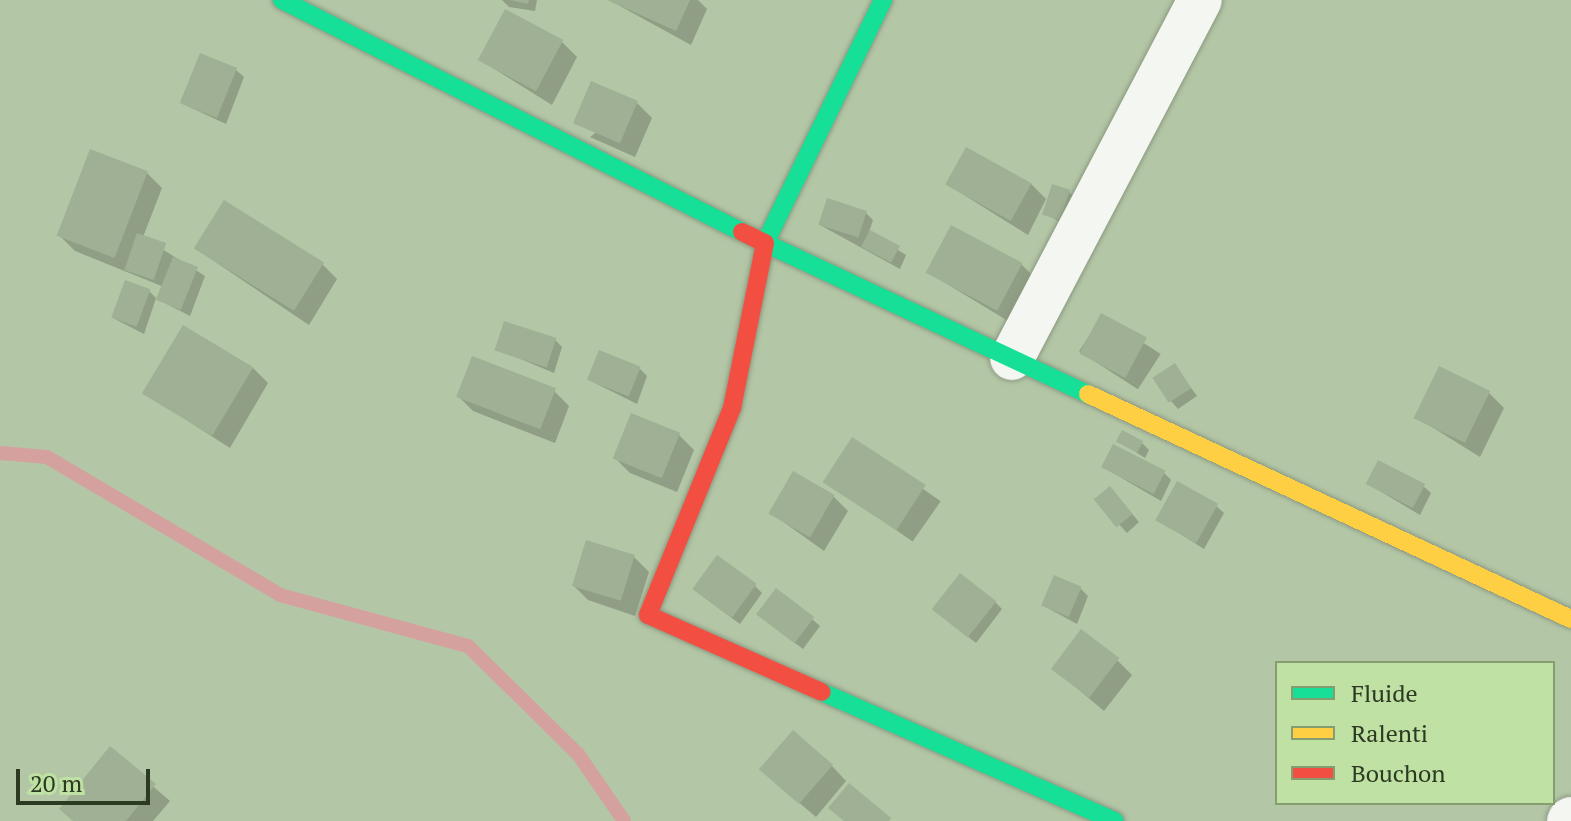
<!DOCTYPE html>
<style>
body{margin:0}
#map{position:relative;width:1571px;height:821px;overflow:hidden;background:#b3c6a5;font-family:"PT Serif",serif}
div>[style]{position:absolute}
[style*='--x']{left:calc(var(--x)*1px);top:calc(var(--y)*1px);width:calc(var(--w)*1px);rotate:calc(var(--a)*1deg)}
.shadow>*{inset:0;background:#0003;transform-origin:0 0}
.stream>*{height:14px;margin:-7px;padding:0 7px;transform-origin:7px;border-radius:7px;background:#d5a19e}
.building>*{inset:0;background:#a0b094;transform-origin:0 0}
.roads{filter:drop-shadow(0 0 2px #8b9980) drop-shadow(0 0 2px #8b9980)}
.street>*{height:44px;margin:-22px;padding:0 22px;transform-origin:22px;border-radius:22px;background:#f4f6f2}
.fast>*{height:18px;margin:-9px;padding:0 9px;transform-origin:9px;border-radius:9px;background:#16e098}
.slow>*{height:18px;margin:-9px;padding:0 9px;transform-origin:9px;border-radius:9px;background:#ffcf43}
.jam>*{height:18px;margin:-9px;padding:0 9px;transform-origin:9px;border-radius:9px;background:#f24e42}
span{translate:-50% -50%;white-space:nowrap;text-align:center;line-height:1.15;-webkit-text-stroke:8px #bfe1a4;paint-order:stroke}
.legend{position:absolute;left:1275px;top:661px;width:280px;height:144px;box-sizing:border-box;background:#bfe1a4;border:2px solid #859e70;margin:0;padding:10px 14px;list-style:none;font-size:24px;color:#2d3a22}
.legend li{display:flex;align-items:center;gap:16px;height:40px}
.legend b{width:40px;border:2px solid #859e70}
.scale{position:absolute;left:16px;top:769px;width:134px;height:36px;box-sizing:border-box;border:4px solid #2d3a22;border-top:0;padding-left:10px;font-size:24px;line-height:28px;white-space:nowrap;color:#2d3a22;-webkit-text-stroke:6px #bfe1a4;paint-order:stroke}
</style>
<div id="map">
<div class="shadow">
<div style="clip-path:polygon(502px 0,537px 0,535px 11px,509px 7px)"></div>
<div style="clip-path:polygon(609px 0,698px 0,707px 9px,691px 45px)"></div>
<div style="clip-path:polygon(562px 42px,577px 57px,552px 105px,480px 60px)"></div>
<div style="clip-path:polygon(236px 70px,244px 77px,226px 124px,183px 104px)"></div>
<div style="clip-path:polygon(637px 103px,652px 118px,635px 157px,590px 137px)"></div>
<div style="clip-path:polygon(147px 173px,162px 188px,143px 237px,205px 276px,190px 316px,159px 300px,164px 287px,75px 251px,60px 236px)"></div>
<div style="clip-path:polygon(1031px 184px,1046px 199px,1028px 235px,948px 185px)"></div>
<div style="clip-path:polygon(1069px 192px,1077px 199px,1067px 226px,1044px 213px)"></div>
<div style="clip-path:polygon(866px 213px,873px 220px,869px 232px,906px 255px,900px 269px,820px 225px)"></div>
<div style="clip-path:polygon(196px 249px,322px 264px,337px 279px,309px 325px)"></div>
<div style="clip-path:polygon(1021px 264px,1036px 279px,1013px 324px,929px 273px)"></div>
<div style="clip-path:polygon(149px 291px,156px 298px,144px 334px,113px 318px)"></div>
<div style="left:1102px;top:316px;width:70px;height:42px;rotate:33deg"></div>
<div style="clip-path:polygon(555px 340px,562px 347px,554px 373px,497px 349px)"></div>
<div style="clip-path:polygon(1175px 366px,1197px 396px,1178px 409px,1171px 401px)"></div>
<div style="clip-path:polygon(253px 368px,268px 383px,230px 448px,146px 394px)"></div>
<div style="clip-path:polygon(640px 369px,647px 376px,637px 404px,589px 380px)"></div>
<div style="clip-path:polygon(554px 391px,569px 406px,555px 443px,473px 411px,458px 396px)"></div>
<div style="clip-path:polygon(1489px 393px,1504px 408px,1480px 457px,1416px 417px)"></div>
<div style="clip-path:polygon(679px 435px,694px 450px,677px 492px,630px 473px,615px 458px)"></div>
<div style="left:853px;top:440px;width:107px;height:49px;rotate:35deg"></div>
<div style="clip-path:polygon(1119px 441px,1142px 443px,1149px 450px,1145px 458px)"></div>
<div style="clip-path:polygon(1103px 467px,1164px 473px,1171px 480px,1161px 501px)"></div>
<div style="clip-path:polygon(1368px 484px,1423px 486px,1431px 493px,1420px 515px)"></div>
<div style="clip-path:polygon(833px 496px,848px 511px,824px 551px,771px 513px)"></div>
<div style="clip-path:polygon(1117px 496px,1139px 522px,1127px 533px,1097px 500px)"></div>
<div style="clip-path:polygon(1216px 506px,1224px 513px,1204px 549px,1157px 519px)"></div>
<div style="clip-path:polygon(634px 557px,649px 572px,635px 616px,588px 600px,573px 585px)"></div>
<div style="clip-path:polygon(755px 586px,762px 593px,740px 624px,702px 596px)"></div>
<div style="clip-path:polygon(1081px 589px,1088px 596px,1077px 624px,1042px 605px)"></div>
<div style="clip-path:polygon(995px 602px,1002px 609px,976px 643px,942px 616px)"></div>
<div style="clip-path:polygon(812px 619px,820px 626px,803px 649px,766px 621px)"></div>
<div style="clip-path:polygon(1117px 660px,1132px 675px,1104px 711px,1053px 668px)"></div>
<div style="clip-path:polygon(110px 749px,170px 801px,153px 821px,74px 821px)"></div>
<div style="clip-path:polygon(832px 766px,846px 781px,816px 817px,777px 784px)"></div>
</div>
<div class="stream">
<div style="--x:0;--y:453;--w:47;--a:4.9"></div>
<div style="--x:47;--y:457;--w:271;--a:30.6"></div>
<div style="--x:280;--y:595;--w:195;--a:15.2"></div>
<div style="--x:468;--y:646;--w:154;--a:44.5"></div>
<div style="--x:578;--y:754;--w:81;--a:55.5"></div>
</div>
<div class="building">
<div style="clip-path:polygon(509px 0,529px 0,528px 4px)"></div>
<div style="clip-path:polygon(607px 0,690px 0,676px 31px)"></div>
<div style="left:505px;top:9px;width:66px;height:58px;rotate:28deg"></div>
<div style="left:200px;top:53px;width:40px;height:54px;rotate:22deg"></div>
<div style="left:591px;top:81px;width:51px;height:46px;rotate:23deg"></div>
<div style="left:966px;top:147px;width:75px;height:43px;rotate:29deg"></div>
<div style="left:90px;top:149px;width:62px;height:93px;rotate:21deg"></div>
<div style="left:1052px;top:184px;width:19px;height:32px;rotate:18deg"></div>
<div style="left:827px;top:198px;width:42px;height:28px;rotate:18deg"></div>
<div style="left:224px;top:200px;width:118px;height:57px;rotate:32deg"></div>
<div style="left:951px;top:225px;width:81px;height:54px;rotate:28deg"></div>
<div style="left:870px;top:230px;width:34px;height:19px;rotate:28deg"></div>
<div style="left:137px;top:233px;width:31px;height:39px;rotate:19deg"></div>
<div style="left:173px;top:257px;width:27px;height:46px;rotate:22deg"></div>
<div style="left:125px;top:280px;width:27px;height:40px;rotate:20deg"></div>
<div style="left:1101px;top:313px;width:52px;height:46px;rotate:28deg"></div>
<div style="left:504px;top:321px;width:55px;height:31px;rotate:18deg"></div>
<div style="left:183px;top:325px;width:82px;height:80px;rotate:31deg"></div>
<div style="left:599px;top:350px;width:45px;height:32px;rotate:22deg"></div>
<div style="left:472px;top:356px;width:90px;height:44px;rotate:21deg"></div>
<div style="left:1175px;top:363px;width:30px;height:27px;rotate:57deg"></div>
<div style="left:1439px;top:366px;width:57px;height:58px;rotate:26deg"></div>
<div style="left:631px;top:413px;width:53px;height:49px;rotate:22deg"></div>
<div style="left:1122px;top:430px;width:24px;height:13px;rotate:28deg"></div>
<div style="left:852px;top:437px;width:88px;height:54px;rotate:33deg"></div>
<div style="left:1113px;top:444px;width:59px;height:26px;rotate:27deg"></div>
<div style="left:1378px;top:460px;width:53px;height:27px;rotate:27deg"></div>
<div style="left:793px;top:471px;width:48px;height:49px;rotate:30deg"></div>
<div style="left:1177px;top:481px;width:47px;height:45px;rotate:29deg"></div>
<div style="left:1110px;top:486px;width:36px;height:21px;rotate:51deg"></div>
<div style="left:586px;top:540px;width:51px;height:48px;rotate:17deg"></div>
<div style="left:717px;top:555px;width:49px;height:42px;rotate:36deg"></div>
<div style="left:960px;top:573px;width:46px;height:46px;rotate:38deg"></div>
<div style="left:1054px;top:575px;width:30px;height:33px;rotate:23deg"></div>
<div style="left:776px;top:588px;width:48px;height:33px;rotate:37deg"></div>
<div style="left:1081px;top:629px;width:48px;height:50px;rotate:37deg"></div>
<div style="left:793px;top:730px;width:53px;height:52px;rotate:41deg"></div>
<div style="clip-path:polygon(110px 746px,156px 784px,126px 821px,73px 821px,59px 809px)"></div>
<div style="clip-path:polygon(849px 783px,891px 818px,889px 821px,844px 821px,828px 808px)"></div>
</div>
<div class="roads">
<div class="street">
<div style="--x:1012;--y:358;--w:404;--a:-62.3"></div>
<div style="--x:1569;--y:821;--w:3;--a:-45"></div>
</div>
<div class="fast">
<div style="--x:282;--y:0;--w:515;--a:26.76"></div>
<div style="--x:883;--y:0;--w:270;--a:115.9"></div>
<div style="--x:765;--y:243;--w:357;--a:25.1"></div>
<div style="--x:822;--y:692;--w:320;--a:23.8"></div>
</div>
<div class="slow">
<div style="--x:1088;--y:394;--w:533;--a:24.98"></div>
</div>
<div class="jam">
<div style="--x:742;--y:232;--w:25;--a:26"></div>
<div style="--x:765;--y:243;--w:168;--a:101.3"></div>
<div style="--x:732;--y:408;--w:223;--a:112.1"></div>
<div style="--x:648;--y:615;--w:190;--a:23.9"></div>
</div>
</div>
<ul class="legend">
<li><b style="height:10px;background:#16e098"></b>Fluide</li>
<li><b style="height:10px;background:#ffcf43"></b>Ralenti</li>
<li><b style="height:10px;background:#f24e42"></b>Bouchon</li>
</ul>
<div class="scale">20 m</div>
</div>
